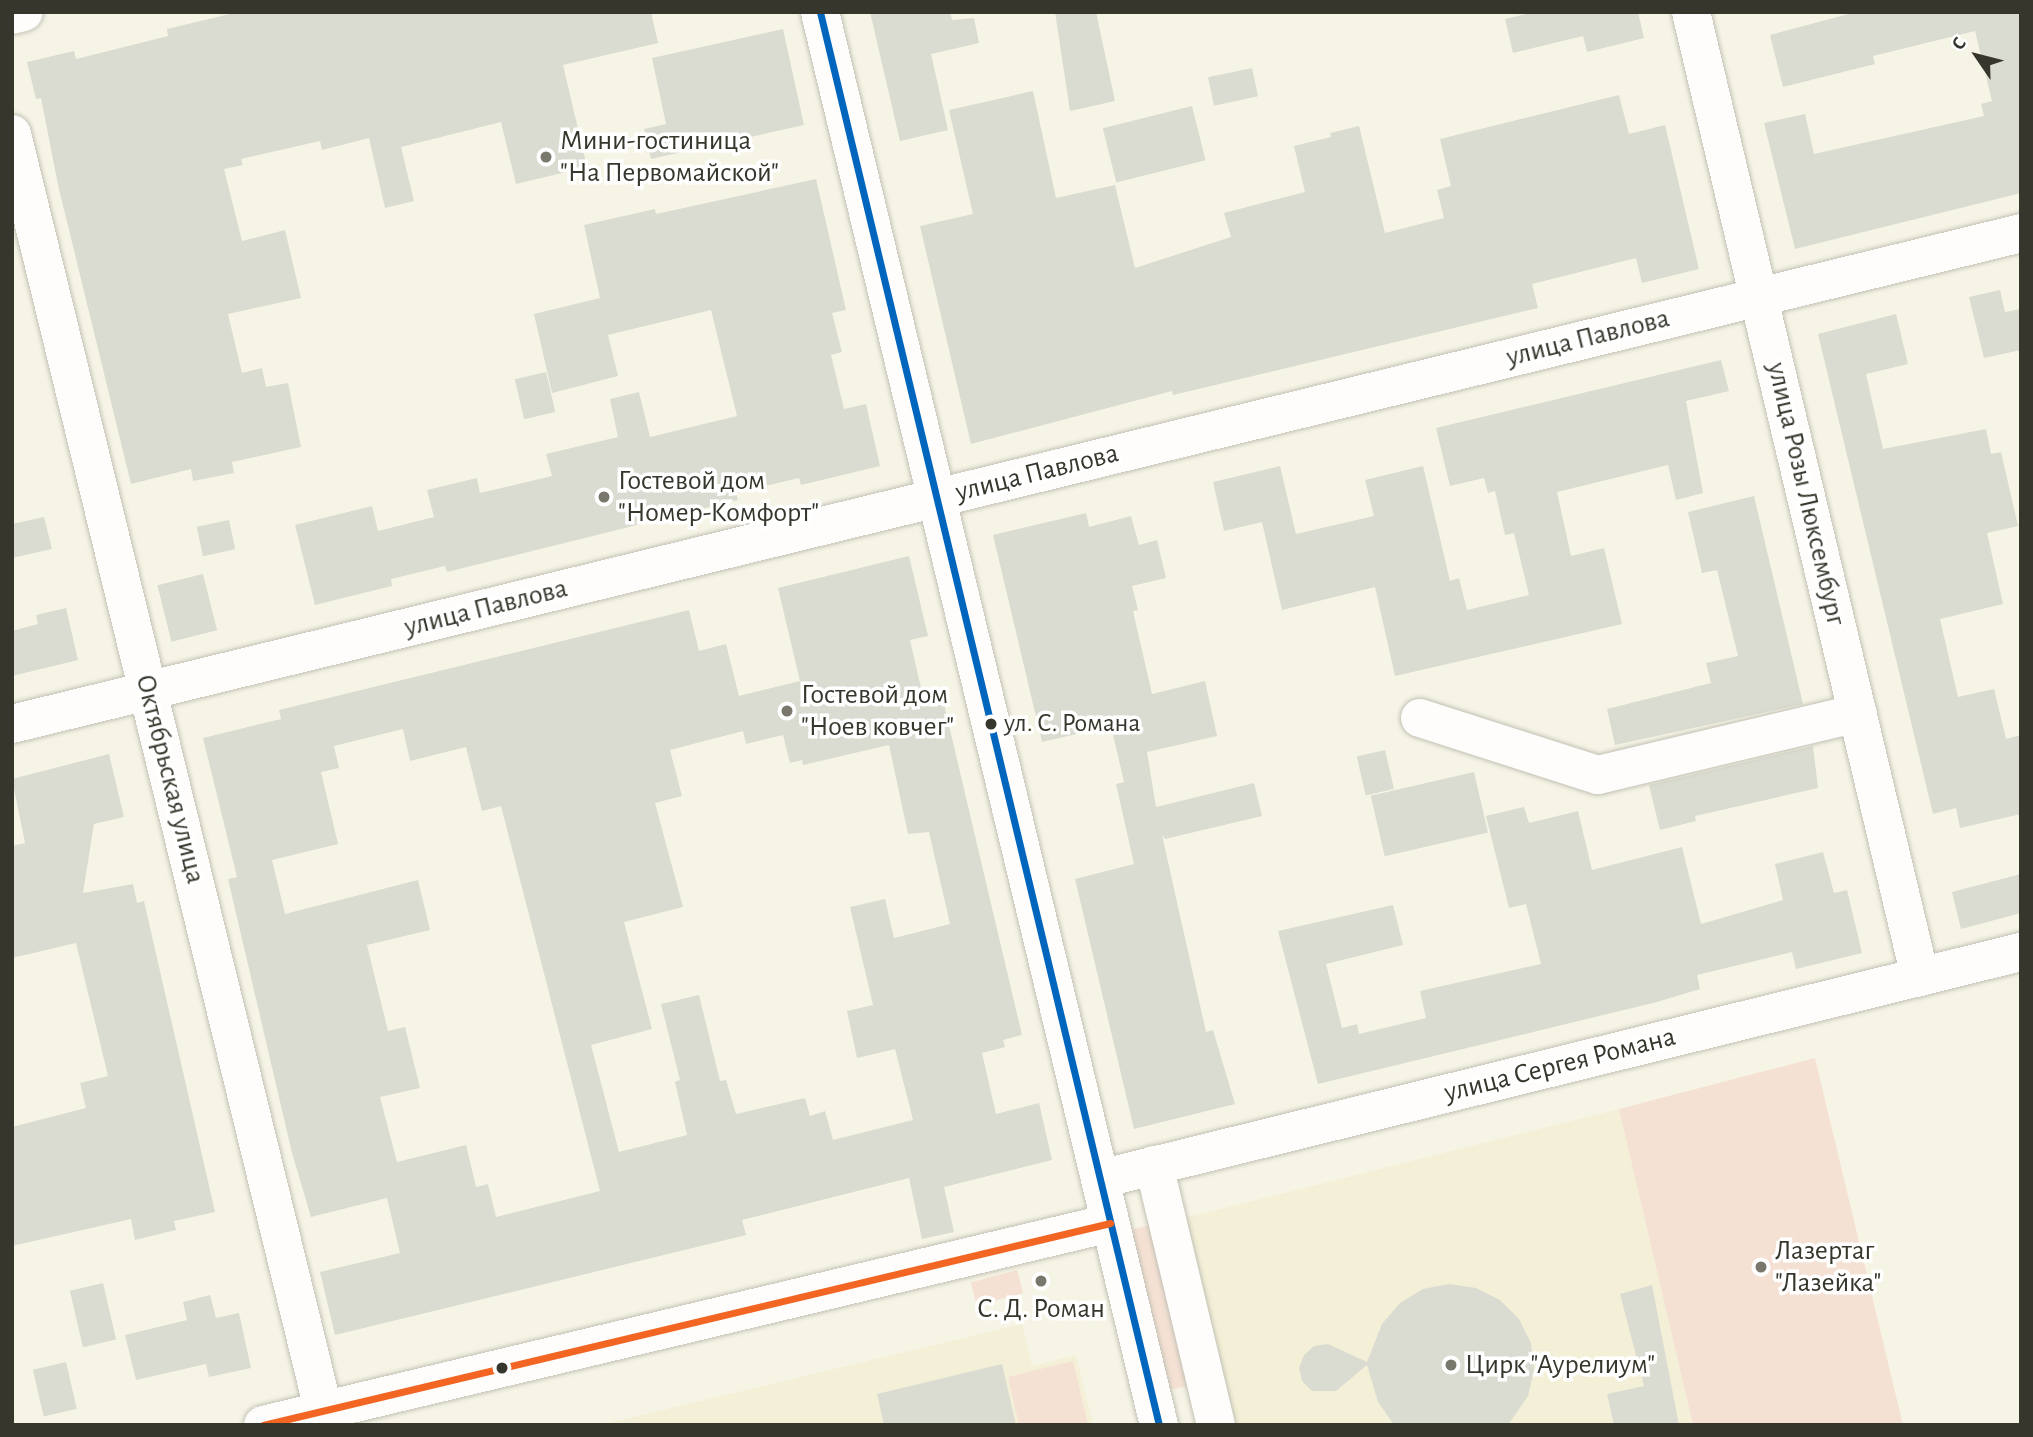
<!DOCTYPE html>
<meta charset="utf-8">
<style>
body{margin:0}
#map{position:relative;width:2033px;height:1437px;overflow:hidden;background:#f6f4e5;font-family:"Alegreya Sans",sans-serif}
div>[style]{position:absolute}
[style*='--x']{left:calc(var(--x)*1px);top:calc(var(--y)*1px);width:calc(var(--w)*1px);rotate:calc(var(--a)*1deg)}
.built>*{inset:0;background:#f3f0d7}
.green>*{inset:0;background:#f5e1d4;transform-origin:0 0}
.building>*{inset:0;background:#dadcd1;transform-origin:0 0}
.roads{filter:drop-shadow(0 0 2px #c2c1b5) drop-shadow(0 0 2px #c2c1b5)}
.minor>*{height:38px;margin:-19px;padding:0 19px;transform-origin:19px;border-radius:19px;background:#fefdfb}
.bus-1>*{height:7px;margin:-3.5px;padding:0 3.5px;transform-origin:3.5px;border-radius:3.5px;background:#0065bd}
.bus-2>*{height:7px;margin:-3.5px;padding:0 3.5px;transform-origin:3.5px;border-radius:3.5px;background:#f26522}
.dots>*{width:19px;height:19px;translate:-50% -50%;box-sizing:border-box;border:4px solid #fff;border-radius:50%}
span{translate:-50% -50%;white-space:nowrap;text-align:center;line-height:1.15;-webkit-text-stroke:7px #fff;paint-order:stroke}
.bus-label{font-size:26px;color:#37362c}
.left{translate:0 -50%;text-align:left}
.poi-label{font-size:28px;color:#37362c}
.street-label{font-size:28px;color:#37362c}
.frame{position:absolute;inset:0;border:14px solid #37362c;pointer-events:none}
.north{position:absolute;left:1942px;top:21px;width:70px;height:70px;-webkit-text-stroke:5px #fff;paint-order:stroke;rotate:305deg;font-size:19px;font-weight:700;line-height:28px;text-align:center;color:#37362c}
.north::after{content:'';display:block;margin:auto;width:24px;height:32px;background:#37362c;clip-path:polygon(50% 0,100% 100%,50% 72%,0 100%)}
</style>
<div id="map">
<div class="built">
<div style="clip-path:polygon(1619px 1109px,1693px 1425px,1231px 1425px,1181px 1219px)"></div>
<div style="clip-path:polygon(1022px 1324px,1032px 1366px,1076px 1355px,1093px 1425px,600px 1425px)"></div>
</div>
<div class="green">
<div style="clip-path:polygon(1815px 1058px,1903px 1425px,1693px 1425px,1619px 1109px)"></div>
<div style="left:1156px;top:1224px;width:165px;height:26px;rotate:77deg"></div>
<div style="left:1017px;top:1270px;width:24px;height:48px;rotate:75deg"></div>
<div style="clip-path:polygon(1073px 1361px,1088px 1425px,1019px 1425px,1008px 1377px)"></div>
</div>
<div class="building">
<div style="clip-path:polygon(238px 12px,651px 12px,658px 43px,563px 65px,587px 167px,516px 184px,501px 122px,401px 147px,414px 201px,385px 208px,369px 138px,322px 150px,320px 141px,241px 159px,243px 165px,224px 169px,242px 241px,285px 230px,301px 298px,228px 314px,242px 373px,262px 368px,266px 387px,288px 383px,301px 447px,232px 462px,234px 473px,193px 481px,191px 469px,131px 484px,58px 185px,41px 98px,36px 99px,27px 62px,74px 51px,76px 59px,168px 36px,167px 29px)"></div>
<div style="clip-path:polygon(870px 12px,950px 12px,952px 20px,974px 18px,979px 43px,931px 54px,948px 130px,900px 141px)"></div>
<div style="clip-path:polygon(1055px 12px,1096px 12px,1115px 101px,1070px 111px)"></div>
<div style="clip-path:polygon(1534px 12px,1638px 12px,1644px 38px,1587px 52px,1583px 36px,1513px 53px,1505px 19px)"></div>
<div style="clip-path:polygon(1856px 12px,2021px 12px,2021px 193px,1795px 249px,1764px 123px,1805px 114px,1814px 154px,1984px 116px,1981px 104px,1992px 101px,1975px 31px,1873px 56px,1875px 64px,1783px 87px,1770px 35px)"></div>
<div style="clip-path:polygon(783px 29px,804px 125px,651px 159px,644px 129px,666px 124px,652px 58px)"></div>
<div style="left:1252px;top:68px;width:29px;height:45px;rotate:78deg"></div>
<div style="clip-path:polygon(1033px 91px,1056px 198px,1115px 185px,1135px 268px,1231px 237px,1224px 213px,1305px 192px,1294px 146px,1331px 137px,1330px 133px,1359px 126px,1385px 233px,1444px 218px,1437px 190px,1451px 186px,1440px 139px,1619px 95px,1629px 134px,1665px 125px,1699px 269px,1642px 283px,1636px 258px,1532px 284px,1538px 308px,1173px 395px,1172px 391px,971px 444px,920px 226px,973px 214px,949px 110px)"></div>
<div style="left:1192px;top:106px;width:56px;height:92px;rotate:76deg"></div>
<div style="clip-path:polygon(816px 179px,846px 310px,832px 313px,842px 352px,831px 355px,844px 409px,866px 404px,880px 466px,801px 485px,799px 478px,736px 493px,738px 500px,447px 572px,445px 566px,391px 579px,392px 586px,315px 605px,295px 525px,372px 506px,378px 531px,434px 517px,427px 490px,477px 478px,480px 493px,552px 476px,546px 454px,618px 437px,610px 399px,639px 392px,650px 437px,737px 416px,711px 310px,608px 335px,618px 376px,552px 393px,534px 314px,600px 298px,584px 225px,655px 209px,656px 214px)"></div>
<div style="clip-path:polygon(2000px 290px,2005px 312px,2021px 309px,2021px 350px,1984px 358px,1969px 297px)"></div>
<div style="clip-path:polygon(1896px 314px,1908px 364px,1866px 374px,1883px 449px,1986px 429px,1991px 454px,2001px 452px,2018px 526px,1987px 533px,2003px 604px,1940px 619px,1958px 697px,1994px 689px,2006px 739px,2021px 735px,2021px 814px,1960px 828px,1956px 808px,1933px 814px,1818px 334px)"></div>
<div style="clip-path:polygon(1721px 360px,1729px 391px,1686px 401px,1703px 493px,1676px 500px,1668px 465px,1557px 492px,1571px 556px,1604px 548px,1622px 624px,1395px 676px,1375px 587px,1282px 610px,1262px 522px,1224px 531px,1213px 482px,1280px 466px,1296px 534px,1374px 516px,1365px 480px,1423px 466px,1450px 581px,1459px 578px,1467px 610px,1529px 595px,1514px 533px,1505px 535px,1495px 491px,1488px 493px,1484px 478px,1450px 486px,1436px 428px)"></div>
<div style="left:546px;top:372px;width:41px;height:32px;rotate:77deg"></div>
<div style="clip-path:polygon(1754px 496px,1803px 704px,1615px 745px,1607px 709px,1711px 683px,1706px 663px,1738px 656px,1717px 570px,1702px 573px,1688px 512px)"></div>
<div style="clip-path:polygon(1086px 513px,1089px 527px,1131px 516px,1139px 545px,1157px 540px,1166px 578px,1132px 586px,1138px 610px,1133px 611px,1152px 694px,1205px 681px,1217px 736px,1147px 752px,1156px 807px,1254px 783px,1262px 816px,1165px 839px,1162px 835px,1206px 1032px,1213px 1030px,1235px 1104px,1134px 1129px,1075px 879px,1134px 864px,1116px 784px,1124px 782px,1111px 726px,1042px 742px,993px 535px)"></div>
<div style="clip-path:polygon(44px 517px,52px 549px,12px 558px,12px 524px)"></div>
<div style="left:229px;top:520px;width:30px;height:33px;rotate:78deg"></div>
<div style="clip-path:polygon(evenodd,909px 556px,928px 636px,910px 640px,925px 705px,943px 700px,1022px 1035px,1003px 1040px,1005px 1047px,982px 1053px,996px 1114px,1039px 1103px,1052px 1160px,944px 1187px,954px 1232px,922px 1239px,909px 1178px,742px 1220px,746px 1235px,335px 1335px,320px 1272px,400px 1253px,387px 1198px,311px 1217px,292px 1153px,228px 879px,237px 877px,203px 738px,281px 719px,279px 710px,689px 610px,699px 651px,726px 644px,739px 696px,800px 681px,778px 588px,909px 556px,403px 729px,410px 761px,466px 747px,482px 811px,501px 806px,600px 1191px,496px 1217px,488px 1184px,476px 1187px,466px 1145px,397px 1162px,380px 1097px,420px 1088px,405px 1027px,388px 1031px,367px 945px,430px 930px,418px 880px,285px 914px,272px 860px,338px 844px,321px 772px,339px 768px,334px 746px,403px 729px,909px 556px,743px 731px,746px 744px,783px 735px,790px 763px,802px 760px,803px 765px,889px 745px,908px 834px,929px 832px,950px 924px,894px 938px,885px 899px,850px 907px,873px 1005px,847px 1011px,857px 1058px,895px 1049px,913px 1120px,833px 1140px,825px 1111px,810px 1116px,805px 1098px,736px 1114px,726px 1080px,720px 1081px,699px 995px,661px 1004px,680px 1080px,675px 1082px,687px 1135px,619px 1152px,591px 1045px,652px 1029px,624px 922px,683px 907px,655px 803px,682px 796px,670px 750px,743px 731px)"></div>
<div style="left:203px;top:574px;width:58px;height:47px;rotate:76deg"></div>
<div style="clip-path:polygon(66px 608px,78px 660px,12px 676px,12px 631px,38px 624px,36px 615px)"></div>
<div style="clip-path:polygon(1813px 746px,1818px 788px,1695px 816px,1696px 821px,1660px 830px,1649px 785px)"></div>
<div style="left:1385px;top:750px;width:40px;height:29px;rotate:77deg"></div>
<div style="clip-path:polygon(109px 754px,124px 817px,94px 824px,83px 893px,133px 884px,137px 903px,144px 901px,215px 1212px,174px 1221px,176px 1230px,135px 1240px,131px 1219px,12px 1246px,12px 1127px,86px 1108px,80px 1083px,108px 1076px,76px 943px,12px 958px,12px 846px,25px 843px,12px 779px)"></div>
<div style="left:1474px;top:772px;width:62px;height:106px;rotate:77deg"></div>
<div style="clip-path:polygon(1524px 807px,1529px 823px,1578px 811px,1592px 870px,1682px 847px,1701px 924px,1783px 900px,1775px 864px,1823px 852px,1834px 893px,1847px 890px,1862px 953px,1796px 969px,1792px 952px,1697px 975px,1700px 989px,1657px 1002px,1318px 1084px,1278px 931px,1393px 905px,1403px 945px,1326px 964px,1342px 1028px,1357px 1024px,1359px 1034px,1426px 1018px,1420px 991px,1541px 964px,1526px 904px,1509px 908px,1486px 816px)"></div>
<div style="clip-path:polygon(2021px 874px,2021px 913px,1961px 929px,1952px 892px)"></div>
<div style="left:103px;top:1283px;width:58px;height:34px;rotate:77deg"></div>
<div style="clip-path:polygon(1449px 1284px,1476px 1288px,1500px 1300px,1519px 1319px,1531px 1343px,1534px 1370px,1528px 1396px,1508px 1425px,1394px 1425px,1378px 1402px,1367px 1365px,1336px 1391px,1312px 1391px,1302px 1381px,1299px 1368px,1304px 1355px,1314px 1346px,1328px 1344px,1367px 1362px,1382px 1324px,1400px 1303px,1423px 1289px)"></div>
<div style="clip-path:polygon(1652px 1285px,1679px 1425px,1614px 1425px,1607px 1394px,1644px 1386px,1620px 1294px)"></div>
<div style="clip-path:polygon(210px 1295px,216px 1318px,239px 1313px,251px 1368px,209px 1377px,206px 1364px,136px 1380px,125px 1335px,187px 1320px,183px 1302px)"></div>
<div style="left:66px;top:1362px;width:48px;height:34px;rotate:77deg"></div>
<div style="clip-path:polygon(1002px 1364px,1016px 1425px,884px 1425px,877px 1394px)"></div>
</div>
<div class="roads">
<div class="minor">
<div style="--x:820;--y:12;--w:1453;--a:76.51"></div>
<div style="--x:1691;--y:12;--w:992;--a:76.65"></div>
<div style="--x:12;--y:15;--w:12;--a:-14"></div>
<div style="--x:12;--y:134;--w:1329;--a:76.29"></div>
<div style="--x:1420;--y:718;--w:187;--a:17.8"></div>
<div style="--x:1598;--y:775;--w:267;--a:-13.4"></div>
<div style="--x:12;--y:724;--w:2068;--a:-13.73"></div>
<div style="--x:1154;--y:1165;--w:267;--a:76.6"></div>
<div style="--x:1100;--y:1179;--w:949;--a:-13.85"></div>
<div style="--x:263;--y:1425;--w:871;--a:-13.41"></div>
</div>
</div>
<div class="bus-1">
<div style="--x:820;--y:12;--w:1453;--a:76.51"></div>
</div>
<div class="bus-2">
<div style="--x:263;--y:1425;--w:871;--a:-13.41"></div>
</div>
<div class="dots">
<div style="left:546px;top:157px;background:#7a786d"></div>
<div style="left:604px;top:497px;background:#7a786d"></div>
<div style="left:787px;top:711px;background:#7a786d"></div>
<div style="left:991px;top:724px;background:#37362c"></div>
<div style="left:1761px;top:1267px;background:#7a786d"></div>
<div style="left:1041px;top:1281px;background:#7a786d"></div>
<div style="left:1451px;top:1365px;background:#7a786d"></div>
<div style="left:502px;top:1368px;background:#37362c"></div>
</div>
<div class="bus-label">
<span class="left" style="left:1004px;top:724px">ул. С. Романа</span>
</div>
<div class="poi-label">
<span class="left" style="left:560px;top:157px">Мини-гостиница<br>"На Первомайской"</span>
<span class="left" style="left:618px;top:497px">Гостевой дом<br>"Номер-Комфорт"</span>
<span class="left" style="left:801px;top:711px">Гостевой дом<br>"Ноев ковчег"</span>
<span class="left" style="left:1775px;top:1267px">Лазертаг<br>"Лазейка"</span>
<span style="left:1041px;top:1309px">С. Д. Роман</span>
<span class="left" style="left:1465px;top:1365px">Цирк "Аурелиум"</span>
</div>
<div class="street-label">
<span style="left:1588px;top:338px;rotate:-14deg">улица Павлова</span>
<span style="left:1037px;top:473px;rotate:-14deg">улица Павлова</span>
<span style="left:1806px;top:494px;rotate:77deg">улица Розы Люксембург</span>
<span style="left:486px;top:608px;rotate:-14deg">улица Павлова</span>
<span style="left:170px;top:779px;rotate:76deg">Октябрьская улица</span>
<span style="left:1560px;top:1065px;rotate:-14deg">улица Сергея Романа</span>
</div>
<div class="frame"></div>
<div class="north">С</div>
</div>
